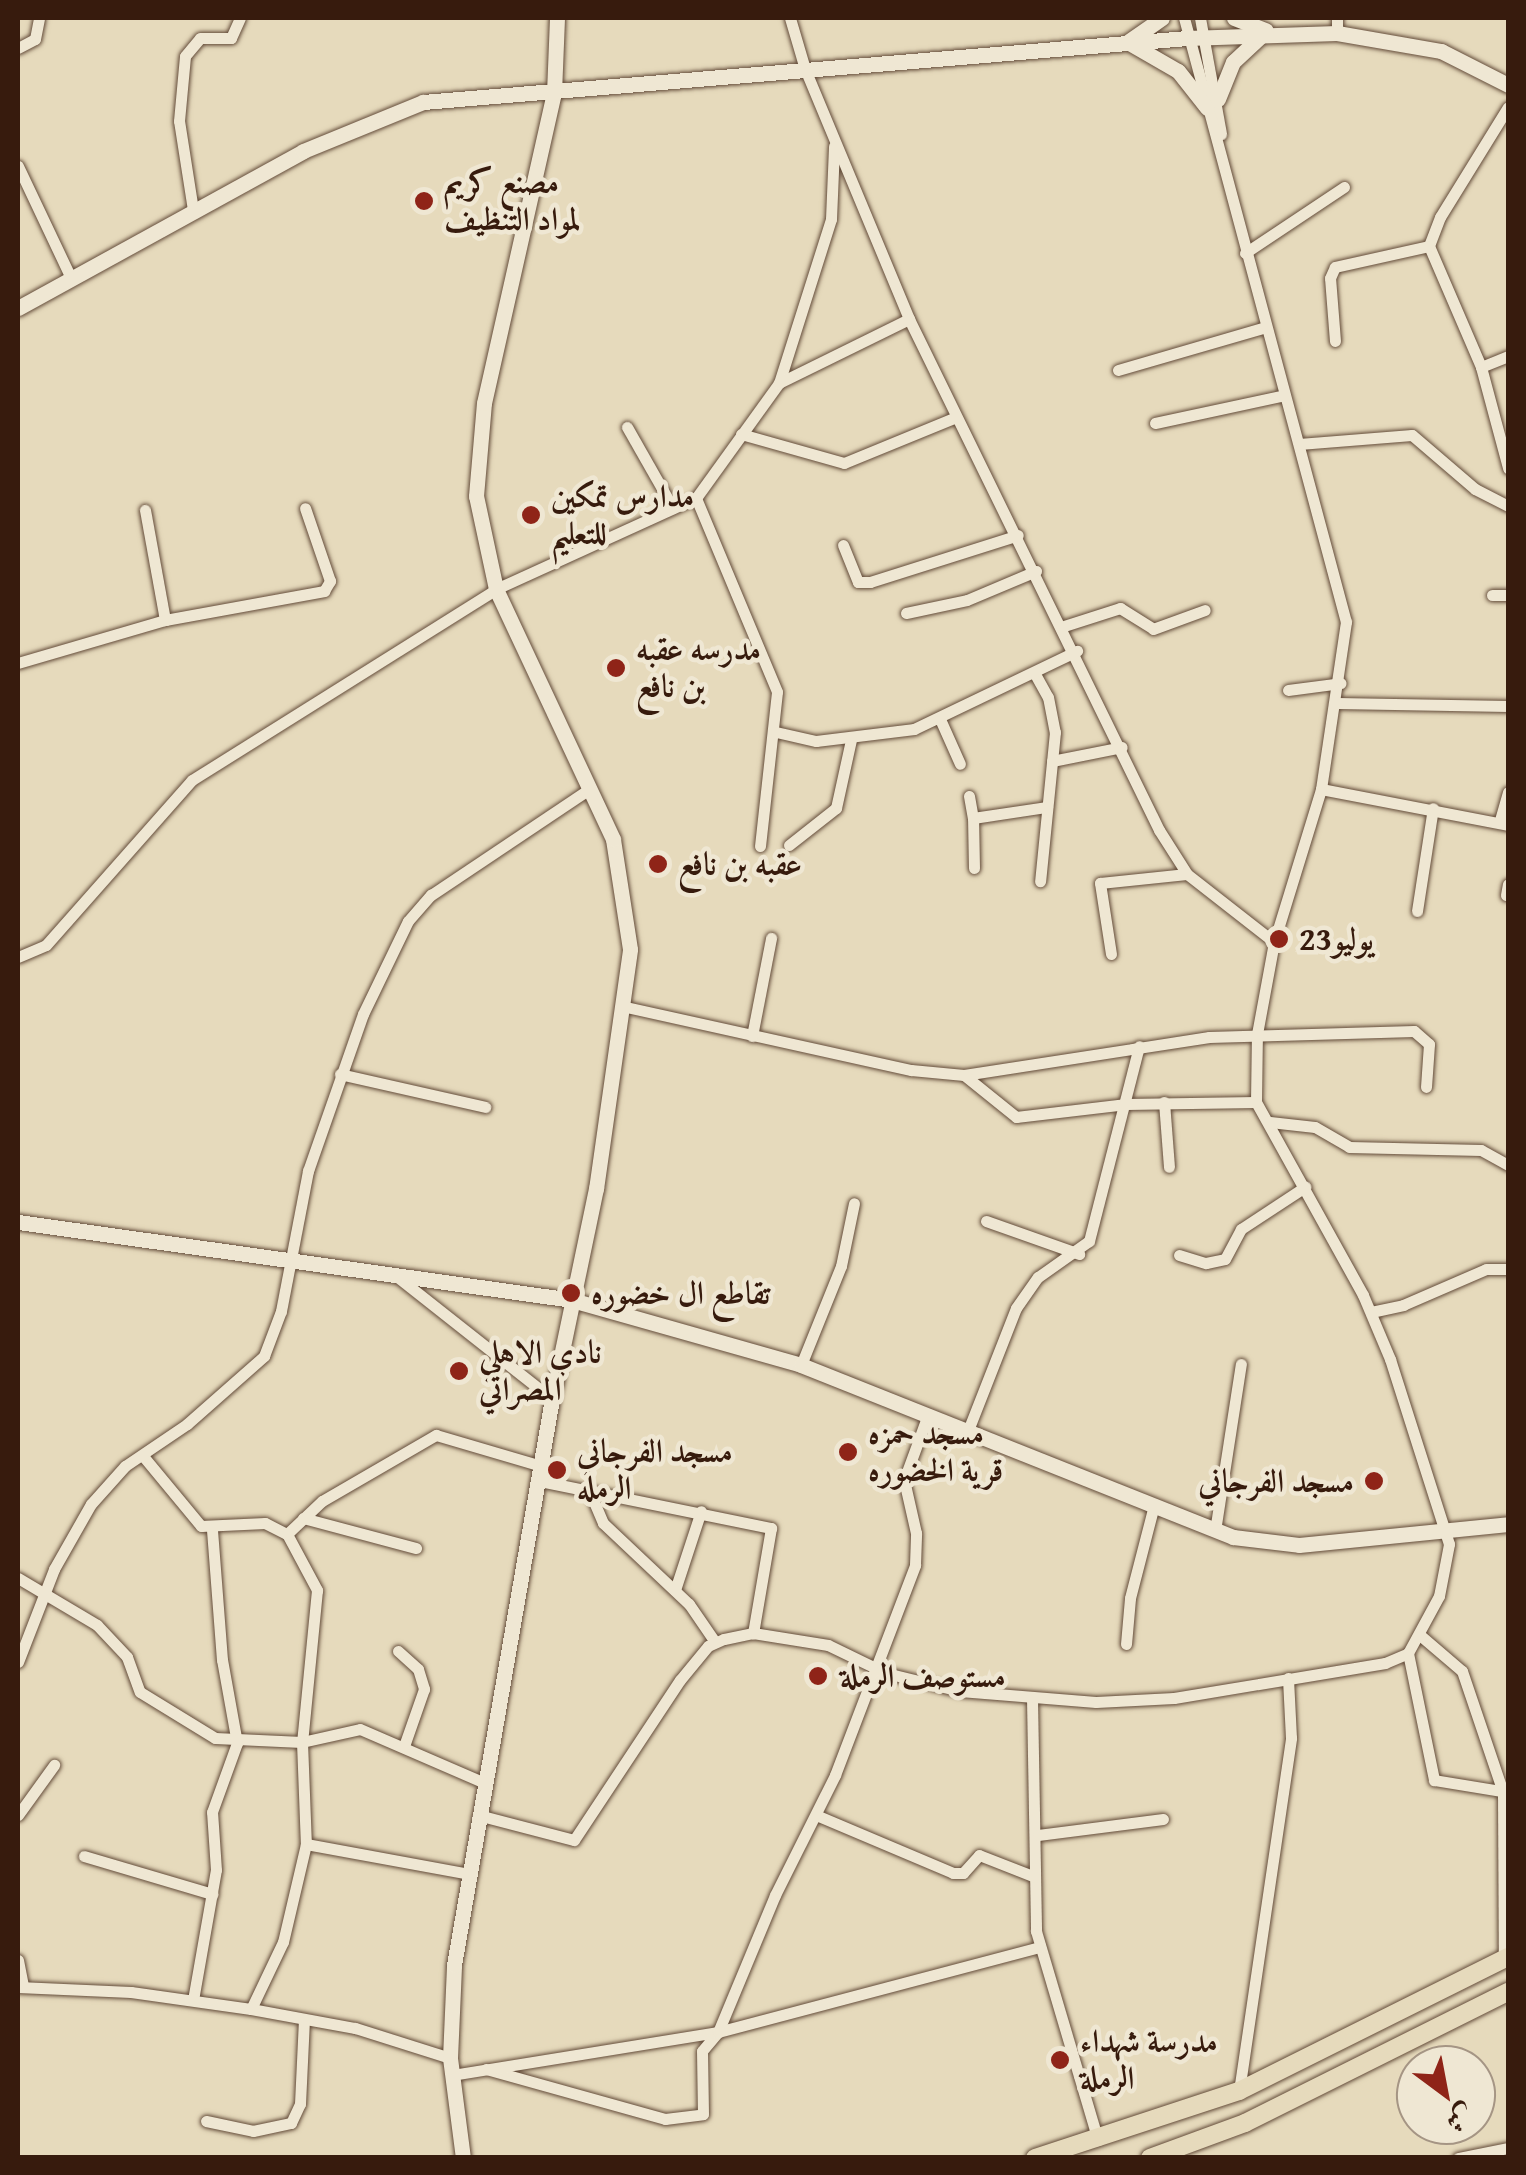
<!DOCTYPE html>
<meta charset="utf-8">
<style>
body{margin:0}
#map{position:relative;width:1526px;height:2175px;overflow:hidden;background:#e6dabc;font-family:"Gentium Book Plus",Amiri,serif}
div>[style]{position:absolute}
[style*='--x']{left:calc(var(--x)*1px);top:calc(var(--y)*1px);width:calc(var(--w)*1px);rotate:calc(var(--a)*1deg)}
.roads{filter:drop-shadow(0 0 2px #634b39) drop-shadow(0 0 2px #634b39)}
.street>*{height:11px;margin:-5.5px;padding:0 5.5px;transform-origin:5.5px;border-radius:5.5px;background:#efe7d3}
.secondary>*{height:15px;margin:-7.5px;padding:0 7.5px;transform-origin:7.5px;border-radius:7.5px;background:#efe7d3}
.primary>*{height:18px;margin:-9px;padding:0 9px;transform-origin:9px;border-radius:9px;background:#e6dabc}
.dots>*{width:28px;height:28px;translate:-50% -50%;box-sizing:border-box;border:5px solid #efe7d3;border-radius:50%}
span{translate:-50% -50%;white-space:nowrap;text-align:center;line-height:1.15;-webkit-text-stroke:9px #efe7d3;paint-order:stroke}
.poi-label{font-size:32px;color:#371b0d;font-weight:700}
.left{translate:0 -50%;text-align:left}
.right{translate:-100% -50%;text-align:right}
.frame{position:absolute;inset:0;border:20px solid #371b0d;pointer-events:none}
.north{position:absolute;left:1396px;top:2045px;width:100px;height:100px;box-sizing:border-box;background:#efe7d3;border:2px solid #a59584;border-radius:50%;rotate:148deg;font-size:28px;font-weight:700;line-height:40px;text-align:center;color:#371b0d}
.north::after{content:'';display:block;margin:auto;width:35px;height:45px;background:#8f2418;clip-path:polygon(50% 0,100% 100%,50% 72%,0 100%)}
</style>
<div id="map">
<div class="roads">
<div class="street">
<div style="--x:790;--y:18;--w:53;--a:73.6"></div>
<div style="--x:805;--y:69;--w:271;--a:67.4"></div>
<div style="--x:909;--y:319;--w:569;--a:63.93"></div>
<div style="--x:1159;--y:830;--w:52;--a:57.5"></div>
<div style="--x:1187;--y:874;--w:110;--a:38"></div>
<div style="--x:1200;--y:18;--w:118;--a:79.7"></div>
<div style="--x:1337;--y:18;--w:15;--a:90"></div>
<div style="--x:18;--y:48;--w:19;--a:-28"></div>
<div style="--x:35;--y:39;--w:21;--a:-79"></div>
<div style="--x:1508;--y:107;--w:129;--a:121.7"></div>
<div style="--x:1440;--y:217;--w:31;--a:111"></div>
<div style="--x:1429;--y:246;--w:132;--a:66.7"></div>
<div style="--x:1481;--y:367;--w:105;--a:75"></div>
<div style="--x:18;--y:166;--w:126;--a:64.7"></div>
<div style="--x:193;--y:210;--w:90;--a:-98.9"></div>
<div style="--x:179;--y:121;--w:65;--a:-84.7"></div>
<div style="--x:185;--y:56;--w:23;--a:-50"></div>
<div style="--x:200;--y:38;--w:31;--a:0"></div>
<div style="--x:231;--y:38;--w:22;--a:-66"></div>
<div style="--x:1245;--y:253;--w:119;--a:-33.7"></div>
<div style="--x:1335;--y:341;--w:63;--a:-94.5"></div>
<div style="--x:1330;--y:278;--w:12;--a:-66"></div>
<div style="--x:1335;--y:267;--w:96;--a:-12.6"></div>
<div style="--x:1481;--y:367;--w:29;--a:-22"></div>
<div style="--x:1118;--y:370;--w:151;--a:-16.2"></div>
<div style="--x:779;--y:383;--w:172;--a:-72.4"></div>
<div style="--x:831;--y:219;--w:73;--a:-87.6"></div>
<div style="--x:1155;--y:423;--w:129;--a:-12.1"></div>
<div style="--x:627;--y:427;--w:93;--a:60.4"></div>
<div style="--x:741;--y:434;--w:107;--a:15.7"></div>
<div style="--x:844;--y:463;--w:121;--a:-22.3"></div>
<div style="--x:1299;--y:444;--w:113;--a:-4.6"></div>
<div style="--x:1412;--y:435;--w:83;--a:40.6"></div>
<div style="--x:1475;--y:489;--w:37;--a:27"></div>
<div style="--x:696;--y:498;--w:210;--a:67.3"></div>
<div style="--x:777;--y:692;--w:155;--a:96.3"></div>
<div style="--x:145;--y:510;--w:112;--a:79.7"></div>
<div style="--x:843;--y:545;--w:40;--a:68"></div>
<div style="--x:858;--y:582;--w:12;--a:0"></div>
<div style="--x:870;--y:582;--w:155;--a:-17.6"></div>
<div style="--x:1492;--y:595;--w:16;--a:0"></div>
<div style="--x:906;--y:613;--w:62;--a:-12"></div>
<div style="--x:967;--y:600;--w:75;--a:-22.8"></div>
<div style="--x:1064;--y:626;--w:59;--a:-17.8"></div>
<div style="--x:1120;--y:608;--w:39;--a:32"></div>
<div style="--x:1153;--y:629;--w:55;--a:-20.1"></div>
<div style="--x:18;--y:663;--w:153;--a:-16.3"></div>
<div style="--x:165;--y:620;--w:162;--a:-10.3"></div>
<div style="--x:324;--y:591;--w:12;--a:-59"></div>
<div style="--x:330;--y:581;--w:77;--a:-108.9"></div>
<div style="--x:1035;--y:674;--w:26;--a:61"></div>
<div style="--x:1048;--y:697;--w:36;--a:79"></div>
<div style="--x:1055;--y:732;--w:150;--a:95.7"></div>
<div style="--x:1288;--y:690;--w:53;--a:-7.5"></div>
<div style="--x:1337;--y:703;--w:171;--a:1"></div>
<div style="--x:940;--y:719;--w:49;--a:66"></div>
<div style="--x:776;--y:732;--w:41;--a:12.7"></div>
<div style="--x:816;--y:741;--w:99;--a:-7"></div>
<div style="--x:914;--y:729;--w:181;--a:-25.6"></div>
<div style="--x:1052;--y:761;--w:71;--a:-11.3"></div>
<div style="--x:1321;--y:789;--w:190;--a:10.9"></div>
<div style="--x:969;--y:796;--w:22;--a:80"></div>
<div style="--x:1500;--y:820;--w:29;--a:-74"></div>
<div style="--x:789;--y:845;--w:60;--a:-38.2"></div>
<div style="--x:836;--y:808;--w:70;--a:-77.6"></div>
<div style="--x:974;--y:868;--w:50;--a:-91.1"></div>
<div style="--x:973;--y:818;--w:75;--a:-8.5"></div>
<div style="--x:1506;--y:895;--w:11;--a:-80"></div>
<div style="--x:1417;--y:911;--w:104;--a:-81.2"></div>
<div style="--x:1111;--y:954;--w:72;--a:-98.8"></div>
<div style="--x:1100;--y:883;--w:87;--a:-5.9"></div>
<div style="--x:18;--y:957;--w:30;--a:-23"></div>
<div style="--x:46;--y:945;--w:220;--a:-48.5"></div>
<div style="--x:192;--y:780;--w:359;--a:-32.1"></div>
<div style="--x:496;--y:589;--w:220;--a:-24.5"></div>
<div style="--x:696;--y:498;--w:142;--a:-54.2"></div>
<div style="--x:779;--y:383;--w:145;--a:-26.2"></div>
<div style="--x:626;--y:1007;--w:292;--a:12.5"></div>
<div style="--x:911;--y:1070;--w:53;--a:5.4"></div>
<div style="--x:964;--y:1075;--w:248;--a:-8.8"></div>
<div style="--x:1209;--y:1037;--w:205;--a:-1.7"></div>
<div style="--x:1414;--y:1031;--w:20;--a:41"></div>
<div style="--x:1429;--y:1044;--w:43;--a:94"></div>
<div style="--x:752;--y:1036;--w:100;--a:-79"></div>
<div style="--x:340;--y:1074;--w:149;--a:12.8"></div>
<div style="--x:964;--y:1075;--w:67;--a:38.9"></div>
<div style="--x:1016;--y:1117;--w:111;--a:-6.7"></div>
<div style="--x:1126;--y:1104;--w:130;--a:-0.9"></div>
<div style="--x:1164;--y:1102;--w:65;--a:85.6"></div>
<div style="--x:1270;--y:1122;--w:45;--a:6.3"></div>
<div style="--x:1315;--y:1127;--w:39;--a:30"></div>
<div style="--x:1349;--y:1147;--w:132;--a:1.3"></div>
<div style="--x:1481;--y:1150;--w:31;--a:29"></div>
<div style="--x:986;--y:1221;--w:99;--a:19.5"></div>
<div style="--x:1179;--y:1255;--w:28;--a:17"></div>
<div style="--x:1206;--y:1263;--w:19;--a:-12"></div>
<div style="--x:1225;--y:1259;--w:34;--a:-62"></div>
<div style="--x:1241;--y:1229;--w:77;--a:-33.3"></div>
<div style="--x:395;--y:1275;--w:200;--a:38.3"></div>
<div style="--x:1371;--y:1312;--w:33;--a:-12"></div>
<div style="--x:1403;--y:1305;--w:90;--a:-23.4"></div>
<div style="--x:1486;--y:1269;--w:22;--a:0"></div>
<div style="--x:801;--y:1365;--w:107;--a:-68"></div>
<div style="--x:841;--y:1266;--w:64;--a:-78.3"></div>
<div style="--x:967;--y:1433;--w:134;--a:-68.6"></div>
<div style="--x:1016;--y:1308;--w:38;--a:-55"></div>
<div style="--x:1038;--y:1277;--w:62;--a:-35.2"></div>
<div style="--x:1089;--y:1241;--w:201;--a:-75.6"></div>
<div style="--x:143;--y:1456;--w:91;--a:50.4"></div>
<div style="--x:201;--y:1526;--w:64;--a:-2.7"></div>
<div style="--x:265;--y:1523;--w:25;--a:27"></div>
<div style="--x:287;--y:1534;--w:64;--a:61.8"></div>
<div style="--x:317;--y:1590;--w:153;--a:95.6"></div>
<div style="--x:302;--y:1742;--w:102;--a:87.8"></div>
<div style="--x:540;--y:1481;--w:236;--a:11.5"></div>
<div style="--x:771;--y:1528;--w:107;--a:99.7"></div>
<div style="--x:589;--y:1490;--w:36;--a:67"></div>
<div style="--x:603;--y:1523;--w:118;--a:43.3"></div>
<div style="--x:689;--y:1604;--w:46;--a:55.6"></div>
<div style="--x:303;--y:1518;--w:117;--a:14.9"></div>
<div style="--x:1215;--y:1531;--w:169;--a:-81.2"></div>
<div style="--x:287;--y:1534;--w:48;--a:-43.3"></div>
<div style="--x:322;--y:1501;--w:132;--a:-30.1"></div>
<div style="--x:436;--y:1435;--w:109;--a:16.4"></div>
<div style="--x:18;--y:1578;--w:92;--a:30.7"></div>
<div style="--x:97;--y:1625;--w:44;--a:46.8"></div>
<div style="--x:127;--y:1657;--w:37;--a:70"></div>
<div style="--x:140;--y:1692;--w:88;--a:31.5"></div>
<div style="--x:215;--y:1738;--w:87;--a:2.6"></div>
<div style="--x:302;--y:1742;--w:59;--a:-12.6"></div>
<div style="--x:360;--y:1729;--w:136;--a:23.4"></div>
<div style="--x:675;--y:1590;--w:83;--a:-71.8"></div>
<div style="--x:1421;--y:1636;--w:54;--a:40.5"></div>
<div style="--x:1462;--y:1671;--w:128;--a:71.3"></div>
<div style="--x:1503;--y:1792;--w:167;--a:89.7"></div>
<div style="--x:1126;--y:1644;--w:46;--a:-85"></div>
<div style="--x:1130;--y:1598;--w:92;--a:-75.5"></div>
<div style="--x:398;--y:1651;--w:27;--a:42"></div>
<div style="--x:418;--y:1669;--w:21;--a:73"></div>
<div style="--x:424;--y:1689;--w:60;--a:109.3"></div>
<div style="--x:1408;--y:1653;--w:130;--a:78.4"></div>
<div style="--x:1434;--y:1780;--w:74;--a:9.3"></div>
<div style="--x:18;--y:1662;--w:100;--a:-68.8"></div>
<div style="--x:54;--y:1569;--w:75;--a:-60.4"></div>
<div style="--x:91;--y:1504;--w:51;--a:-48.2"></div>
<div style="--x:125;--y:1466;--w:75;--a:-34.1"></div>
<div style="--x:187;--y:1424;--w:103;--a:-41.4"></div>
<div style="--x:264;--y:1356;--w:48;--a:-69.3"></div>
<div style="--x:281;--y:1311;--w:143;--a:-79.1"></div>
<div style="--x:308;--y:1171;--w:166;--a:-70.7"></div>
<div style="--x:363;--y:1014;--w:103;--a:-64.2"></div>
<div style="--x:408;--y:921;--w:35;--a:-49"></div>
<div style="--x:431;--y:895;--w:192;--a:-33.8"></div>
<div style="--x:1032;--y:1698;--w:233;--a:89"></div>
<div style="--x:1036;--y:1931;--w:218;--a:73.5"></div>
<div style="--x:18;--y:1815;--w:62;--a:-54.2"></div>
<div style="--x:478;--y:1815;--w:99;--a:14.6"></div>
<div style="--x:574;--y:1840;--w:192;--a:-56.5"></div>
<div style="--x:680;--y:1680;--w:44;--a:-50.5"></div>
<div style="--x:708;--y:1646;--w:17;--a:-24"></div>
<div style="--x:724;--y:1639;--w:30;--a:-12"></div>
<div style="--x:753;--y:1633;--w:76;--a:9.1"></div>
<div style="--x:828;--y:1645;--w:64;--a:25.8"></div>
<div style="--x:886;--y:1673;--w:76;--a:13.7"></div>
<div style="--x:960;--y:1691;--w:136;--a:4.6"></div>
<div style="--x:1096;--y:1702;--w:78;--a:-2.9"></div>
<div style="--x:1174;--y:1698;--w:214;--a:-9.4"></div>
<div style="--x:1385;--y:1663;--w:25;--a:-23"></div>
<div style="--x:1408;--y:1653;--w:65;--a:-61.5"></div>
<div style="--x:1439;--y:1596;--w:53;--a:-79.1"></div>
<div style="--x:1449;--y:1544;--w:194;--a:-107.7"></div>
<div style="--x:1390;--y:1359;--w:69;--a:-112.9"></div>
<div style="--x:1363;--y:1295;--w:221;--a:-119"></div>
<div style="--x:1256;--y:1102;--w:68;--a:-89.2"></div>
<div style="--x:1257;--y:1034;--w:94;--a:-79.5"></div>
<div style="--x:1274;--y:942;--w:160;--a:-72.9"></div>
<div style="--x:1321;--y:789;--w:169;--a:-81.5"></div>
<div style="--x:1346;--y:622;--w:625;--a:-105.01"></div>
<div style="--x:816;--y:1815;--w:149;--a:22.9"></div>
<div style="--x:953;--y:1873;--w:10;--a:0"></div>
<div style="--x:963;--y:1873;--w:24;--a:-48"></div>
<div style="--x:979;--y:1855;--w:60;--a:21.4"></div>
<div style="--x:1038;--y:1835;--w:126;--a:-7.3"></div>
<div style="--x:84;--y:1856;--w:134;--a:16.5"></div>
<div style="--x:18;--y:1960;--w:26;--a:79"></div>
<div style="--x:18;--y:1987;--w:113;--a:2.5"></div>
<div style="--x:131;--y:1992;--w:121;--a:8.1"></div>
<div style="--x:251;--y:2009;--w:106;--a:10.4"></div>
<div style="--x:355;--y:2028;--w:100;--a:17.5"></div>
<div style="--x:193;--y:2000;--w:132;--a:-80"></div>
<div style="--x:216;--y:1870;--w:58;--a:-93.9"></div>
<div style="--x:212;--y:1812;--w:73;--a:-70.1"></div>
<div style="--x:237;--y:1743;--w:84;--a:-100.2"></div>
<div style="--x:222;--y:1660;--w:131;--a:-94.4"></div>
<div style="--x:251;--y:2009;--w:74;--a:-64.5"></div>
<div style="--x:283;--y:1942;--w:101;--a:-76.8"></div>
<div style="--x:306;--y:1844;--w:167;--a:10.4"></div>
<div style="--x:486;--y:2069;--w:186;--a:15.6"></div>
<div style="--x:665;--y:2119;--w:38;--a:-7"></div>
<div style="--x:703;--y:2114;--w:63;--a:-90.9"></div>
<div style="--x:702;--y:2051;--w:25;--a:-50"></div>
<div style="--x:718;--y:2032;--w:148;--a:-67.4"></div>
<div style="--x:775;--y:1895;--w:134;--a:-63.4"></div>
<div style="--x:835;--y:1775;--w:225;--a:-69.1"></div>
<div style="--x:915;--y:1565;--w:32;--a:-88"></div>
<div style="--x:916;--y:1533;--w:54;--a:-102.8"></div>
<div style="--x:904;--y:1480;--w:67;--a:-69.9"></div>
<div style="--x:452;--y:2075;--w:269;--a:-9.2"></div>
<div style="--x:718;--y:2032;--w:333;--a:-14.8"></div>
<div style="--x:1239;--y:2091;--w:357;--a:-81.6"></div>
<div style="--x:1291;--y:1738;--w:60;--a:-92.9"></div>
<div style="--x:206;--y:2121;--w:48;--a:12"></div>
<div style="--x:253;--y:2131;--w:39;--a:-12"></div>
<div style="--x:291;--y:2123;--w:21;--a:-65"></div>
<div style="--x:300;--y:2104;--w:84;--a:-87.3"></div>
<div style="--x:1458;--y:2158;--w:51;--a:-11.3"></div>
</div>
<div class="secondary">
<div style="--x:1234;--y:18;--w:34;--a:21"></div>
<div style="--x:1129;--y:41;--w:40;--a:-34.9"></div>
<div style="--x:1131;--y:44;--w:54;--a:29.9"></div>
<div style="--x:1178;--y:71;--w:47;--a:51.9"></div>
<div style="--x:1218;--y:99;--w:40;--a:-68"></div>
<div style="--x:1233;--y:62;--w:40;--a:-43"></div>
<div style="--x:18;--y:308;--w:325;--a:-28.8"></div>
<div style="--x:303;--y:151;--w:130;--a:-22.2"></div>
<div style="--x:423;--y:102;--w:767;--a:-4.79"></div>
<div style="--x:1187;--y:38;--w:150;--a:-1.9"></div>
<div style="--x:1337;--y:33;--w:106;--a:9.8"></div>
<div style="--x:1441;--y:51;--w:75;--a:26.9"></div>
<div style="--x:18;--y:1222;--w:559;--a:8.01"></div>
<div style="--x:572;--y:1300;--w:238;--a:15.8"></div>
<div style="--x:801;--y:1365;--w:465;--a:21.7"></div>
<div style="--x:1233;--y:1537;--w:66;--a:6.9"></div>
<div style="--x:1299;--y:1545;--w:210;--a:-5.7"></div>
<div style="--x:463;--y:2158;--w:101;--a:-97.4"></div>
<div style="--x:450;--y:2058;--w:93;--a:-87.5"></div>
<div style="--x:454;--y:1965;--w:574;--a:-80.18"></div>
<div style="--x:552;--y:1399;--w:215;--a:-78.2"></div>
<div style="--x:596;--y:1189;--w:242;--a:-81.9"></div>
<div style="--x:630;--y:949;--w:111;--a:-98.8"></div>
<div style="--x:613;--y:839;--w:276;--a:-115.1"></div>
<div style="--x:496;--y:589;--w:95;--a:-102.1"></div>
<div style="--x:476;--y:496;--w:93;--a:-85.1"></div>
<div style="--x:484;--y:403;--w:318;--a:-77.3"></div>
<div style="--x:554;--y:93;--w:75;--a:-87.7"></div>
</div>
<div class="primary">
<div style="--x:1035;--y:2158;--w:215;--a:-18.2"></div>
<div style="--x:1239;--y:2091;--w:301;--a:-26.5"></div>
<div style="--x:1150;--y:2158;--w:101;--a:-20.2"></div>
<div style="--x:1245;--y:2123;--w:294;--a:-26.5"></div>
</div>
</div>
<div class="dots">
<div style="left:424px;top:201px;background:#8f2418"></div>
<div style="left:531px;top:515px;background:#8f2418"></div>
<div style="left:616px;top:668px;background:#8f2418"></div>
<div style="left:658px;top:864px;background:#8f2418"></div>
<div style="left:1279px;top:939px;background:#8f2418"></div>
<div style="left:571px;top:1293px;background:#8f2418"></div>
<div style="left:459px;top:1371px;background:#8f2418"></div>
<div style="left:848px;top:1452px;background:#8f2418"></div>
<div style="left:557px;top:1470px;background:#8f2418"></div>
<div style="left:1374px;top:1481px;background:#8f2418"></div>
<div style="left:818px;top:1676px;background:#8f2418"></div>
<div style="left:1060px;top:2060px;background:#8f2418"></div>
</div>
<div class="poi-label">
<span class="left" style="left:444px;top:201px">مصنع كريم<br>لمواد التنظيف</span>
<span class="left" style="left:551px;top:515px">مدارس تمكين<br>للتعليم</span>
<span class="left" style="left:636px;top:668px">مدرسه عقبه<br>بن نافع</span>
<span class="left" style="left:678px;top:864px">عقبه بن نافع</span>
<span class="left" style="left:1299px;top:939px">23يوليو</span>
<span class="left" style="left:591px;top:1293px">تقاطع ال خضوره</span>
<span class="left" style="left:479px;top:1371px">نادي الاهلي<br>المصراتي</span>
<span class="left" style="left:868px;top:1452px">مسجد حمزه<br>قرية الخضوره</span>
<span class="left" style="left:577px;top:1470px">مسجد الفرجاني<br>الرمله</span>
<span class="right" style="left:1354px;top:1481px">مسجد الفرجاني</span>
<span class="left" style="left:840px;top:1676px">مستوصف الرملة</span>
<span class="left" style="left:1080px;top:2060px">مدرسة شهداء<br>الرملة</span>
</div>
<div class="frame"></div>
<div class="north">ش</div>
</div>
